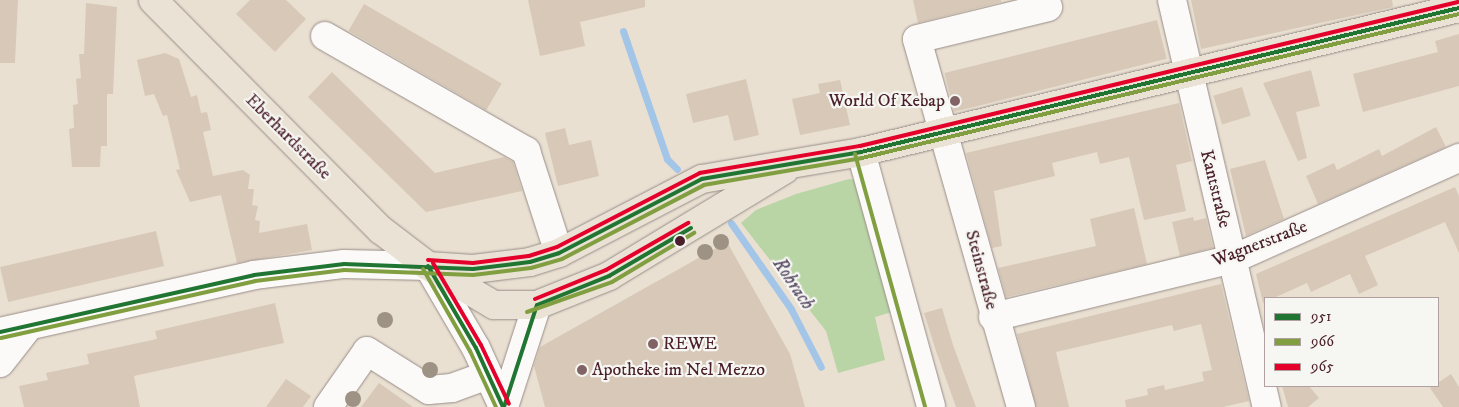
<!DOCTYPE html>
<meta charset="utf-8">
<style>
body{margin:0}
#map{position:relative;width:1459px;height:407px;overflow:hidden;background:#e9e0d2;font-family:"IM FELL DW Pica",serif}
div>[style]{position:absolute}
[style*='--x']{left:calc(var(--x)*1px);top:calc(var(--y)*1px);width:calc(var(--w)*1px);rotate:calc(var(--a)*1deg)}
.green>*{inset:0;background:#b9d5a5}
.stream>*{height:7px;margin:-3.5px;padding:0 3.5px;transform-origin:3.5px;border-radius:3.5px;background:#a2c5e8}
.building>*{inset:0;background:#d8c8b8;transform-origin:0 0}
.roads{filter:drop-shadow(0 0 1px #988d88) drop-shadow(0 0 1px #988d88)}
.minor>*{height:28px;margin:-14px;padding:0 14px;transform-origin:14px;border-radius:14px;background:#fcfaf8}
.major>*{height:28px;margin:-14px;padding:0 14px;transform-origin:14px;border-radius:14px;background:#e9e2d5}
.bus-1>*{height:4px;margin:-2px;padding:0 2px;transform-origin:2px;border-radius:2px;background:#217532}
.bus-2>*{height:4px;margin:-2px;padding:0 2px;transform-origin:2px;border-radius:2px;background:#819f41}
.bus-3>*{height:4px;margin:-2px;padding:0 2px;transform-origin:2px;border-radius:2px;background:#e4002b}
.trees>*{width:16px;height:16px;margin:-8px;border-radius:50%;background:#9e9284}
.dots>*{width:14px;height:14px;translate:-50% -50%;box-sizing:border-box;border:2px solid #f6f6f2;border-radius:50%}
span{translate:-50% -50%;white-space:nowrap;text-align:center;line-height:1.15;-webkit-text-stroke:4.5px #f6f6f2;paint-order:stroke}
.poi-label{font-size:18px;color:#4a1f2b}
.right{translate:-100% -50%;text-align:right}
.left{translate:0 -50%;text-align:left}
.street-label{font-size:18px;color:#4a1f2b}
.water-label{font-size:19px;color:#5b4d67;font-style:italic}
.legend{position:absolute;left:1264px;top:297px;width:175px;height:90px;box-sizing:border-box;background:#f6f6f2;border:1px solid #b1a0a2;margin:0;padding:6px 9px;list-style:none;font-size:15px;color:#4a1f2b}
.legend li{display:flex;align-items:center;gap:10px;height:25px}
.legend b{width:25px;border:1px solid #b1a0a2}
</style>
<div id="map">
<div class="green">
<div style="clip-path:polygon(849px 179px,856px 180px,892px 312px,875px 317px,885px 360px,838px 373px,826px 331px,741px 223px,756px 210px,796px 194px)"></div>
</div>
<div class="stream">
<div style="--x:623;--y:31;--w:135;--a:71"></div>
<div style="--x:667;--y:159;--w:14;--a:45"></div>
<div style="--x:731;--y:223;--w:105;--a:55.1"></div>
<div style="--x:791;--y:309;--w:65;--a:62.7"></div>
</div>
<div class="building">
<div style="clip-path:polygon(0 0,18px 0,15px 63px,0 63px)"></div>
<div style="clip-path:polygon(250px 0,286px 0,306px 19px,275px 52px,236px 14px)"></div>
<div style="clip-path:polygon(528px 0,645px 0,645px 7px,580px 22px,585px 46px,540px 56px)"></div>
<div style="clip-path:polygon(913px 0,1001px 0,1001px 2px,918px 23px)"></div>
<div style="clip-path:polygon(1191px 0,1392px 0,1393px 7px,1201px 49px)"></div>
<div style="clip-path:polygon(86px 3px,117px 7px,113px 94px,107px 94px,107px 146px,101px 146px,100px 167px,72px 167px,69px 129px,74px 128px,73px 105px,78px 104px,76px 79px,81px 78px,79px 54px,84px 54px)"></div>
<div style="left:364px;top:4px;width:159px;height:31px;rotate:30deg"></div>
<div style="left:1157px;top:20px;width:40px;height:219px;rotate:76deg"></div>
<div style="clip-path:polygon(1459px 34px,1459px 86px,1363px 112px,1353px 74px,1438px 52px,1435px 41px)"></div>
<div style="clip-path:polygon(165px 53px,179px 59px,191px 97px,197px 95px,201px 113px,207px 112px,211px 130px,203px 132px,213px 176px,243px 170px,250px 175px,248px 189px,254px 189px,252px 205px,258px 206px,255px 220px,260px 221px,259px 233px,307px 224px,312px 250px,237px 263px,221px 195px,190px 202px,176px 170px,180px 169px,167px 115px,163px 116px,154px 94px,145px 96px,137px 60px)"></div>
<div style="clip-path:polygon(1311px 70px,1320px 106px,1296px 112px,1307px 158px,1298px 161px,1263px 83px)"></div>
<div style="clip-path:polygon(332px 72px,435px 173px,504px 157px,513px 162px,522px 191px,426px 212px,308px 97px)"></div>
<div style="clip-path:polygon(746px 79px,759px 135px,734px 141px,728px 115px,693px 123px,686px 94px)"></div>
<div style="clip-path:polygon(840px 80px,850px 125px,800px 135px,792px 99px,820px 93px,818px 84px)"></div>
<div style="left:1242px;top:87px;width:30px;height:30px;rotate:73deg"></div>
<div style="clip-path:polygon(1179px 103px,1192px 161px,1176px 165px,1186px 211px,1144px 220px,1129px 157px,1100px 164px,1097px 152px,1052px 163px,1055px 176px,994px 191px,1002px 246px,992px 248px,966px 153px)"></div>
<div style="clip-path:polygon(1436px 127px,1446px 147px,1318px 204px,1306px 176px,1334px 163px,1337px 170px,1379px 149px,1382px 156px)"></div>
<div style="clip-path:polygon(565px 128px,569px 145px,591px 140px,599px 176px,558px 186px,545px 133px)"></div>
<div style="clip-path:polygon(1265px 160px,1284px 219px,1246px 236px,1230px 169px)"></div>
<div style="clip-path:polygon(1455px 187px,1459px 196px,1459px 253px,1445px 222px,1365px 256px,1378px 285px,1359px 294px,1350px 274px,1311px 292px,1307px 283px,1263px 303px,1256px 274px)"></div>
<div style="clip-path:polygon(1134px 208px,1147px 264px,1006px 297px,998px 268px,1096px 246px,1090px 219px)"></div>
<div style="clip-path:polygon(1193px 217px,1194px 221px,1206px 218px,1213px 248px,1180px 256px,1172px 222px)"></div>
<div style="left:156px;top:231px;width:36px;height:160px;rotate:77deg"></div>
<div style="clip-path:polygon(727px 242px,790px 354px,805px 407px,545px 407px,534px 366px,540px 347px)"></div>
<div style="clip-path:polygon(1221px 284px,1249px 401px,1223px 407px,1126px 407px,1125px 400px,1148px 395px,1147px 389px,1164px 385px,1165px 390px,1204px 381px,1202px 372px,1212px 370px,1201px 324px,1174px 331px,1172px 325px,1056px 352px,1069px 407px,1036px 407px,1017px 334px)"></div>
<div style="clip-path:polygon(275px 303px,284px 343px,134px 376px,140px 407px,24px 407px,19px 386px,48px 380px,46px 373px,89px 364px,87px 354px,157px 339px,155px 331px)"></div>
<div style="clip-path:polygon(942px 308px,953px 345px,976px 407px,956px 407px,936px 351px,924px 313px)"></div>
<div style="clip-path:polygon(1451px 374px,1459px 387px,1459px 407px,1443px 407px,1430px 388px)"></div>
<div style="clip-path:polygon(286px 379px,311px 396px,303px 407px,266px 407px)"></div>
<div style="clip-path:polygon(379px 383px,413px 407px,361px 407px)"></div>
<div style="clip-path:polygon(1282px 386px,1309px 386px,1319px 398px,1308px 407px,1288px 407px)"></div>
</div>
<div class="roads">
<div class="minor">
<div style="--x:1172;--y:0;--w:418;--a:76.9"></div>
<div style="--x:325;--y:36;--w:232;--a:29.8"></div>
<div style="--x:526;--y:151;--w:107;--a:72.1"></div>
<div style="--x:861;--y:152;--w:264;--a:74.6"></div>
<div style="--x:993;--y:317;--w:247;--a:-13.6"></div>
<div style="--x:1233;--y:259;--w:248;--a:-24.1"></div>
<div style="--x:0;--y:332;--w:260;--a:-12.6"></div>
<div style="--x:254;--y:275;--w:91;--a:-7"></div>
<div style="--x:344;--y:264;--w:84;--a:1.4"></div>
<div style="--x:428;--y:266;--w:95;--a:59.7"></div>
<div style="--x:476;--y:348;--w:65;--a:65.4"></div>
<div style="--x:0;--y:363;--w:47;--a:-51.9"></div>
<div style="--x:328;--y:407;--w:68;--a:-55.1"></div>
<div style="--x:367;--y:351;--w:73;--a:32.2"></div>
<div style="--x:429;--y:390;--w:23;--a:-5"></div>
<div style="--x:452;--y:388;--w:38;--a:-20"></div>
<div style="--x:504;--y:407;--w:107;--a:-72.1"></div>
<div style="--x:1021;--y:407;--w:382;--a:-105.8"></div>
<div style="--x:917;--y:39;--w:135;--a:-13.7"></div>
</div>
<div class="major">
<div style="--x:153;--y:0;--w:324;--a:45.3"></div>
<div style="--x:381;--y:230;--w:59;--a:37.5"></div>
<div style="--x:428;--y:266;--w:77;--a:30.6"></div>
<div style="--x:494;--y:305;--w:43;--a:0"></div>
<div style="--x:537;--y:305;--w:78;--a:-21.9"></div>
<div style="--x:609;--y:276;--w:205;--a:-31.2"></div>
<div style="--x:428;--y:266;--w:45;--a:3.8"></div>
<div style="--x:473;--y:269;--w:57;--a:-7"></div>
<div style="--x:530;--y:262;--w:30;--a:-17"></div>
<div style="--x:559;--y:253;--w:161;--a:-27.4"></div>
<div style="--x:702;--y:179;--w:161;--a:-9.6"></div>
<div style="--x:861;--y:152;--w:615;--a:-13.54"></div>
</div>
</div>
<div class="bus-1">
<div style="--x:428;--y:266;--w:95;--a:59.7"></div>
<div style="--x:476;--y:348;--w:65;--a:65.4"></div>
<div style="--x:0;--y:332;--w:260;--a:-12.6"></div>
<div style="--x:254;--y:275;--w:91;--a:-7"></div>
<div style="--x:344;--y:264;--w:129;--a:2.2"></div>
<div style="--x:473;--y:269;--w:57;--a:-7"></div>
<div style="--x:530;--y:262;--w:30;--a:-17"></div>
<div style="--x:559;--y:253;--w:161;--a:-27.4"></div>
<div style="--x:702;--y:179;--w:161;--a:-9.6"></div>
<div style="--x:861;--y:152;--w:615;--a:-13.54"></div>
<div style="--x:504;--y:407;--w:107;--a:-72.1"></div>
<div style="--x:537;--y:305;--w:78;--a:-21.9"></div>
<div style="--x:609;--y:276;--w:95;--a:-30.3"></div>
</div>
<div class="bus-2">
<div style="--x:855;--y:154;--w:263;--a:74.5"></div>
<div style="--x:423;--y:269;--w:95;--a:60.2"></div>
<div style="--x:470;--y:351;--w:62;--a:65.1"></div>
<div style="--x:527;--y:312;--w:90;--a:-19.4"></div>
<div style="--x:612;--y:282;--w:96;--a:-30.9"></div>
<div style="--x:1;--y:338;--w:260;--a:-12.6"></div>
<div style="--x:255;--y:281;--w:90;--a:-7"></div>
<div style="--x:344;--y:270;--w:129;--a:2.2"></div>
<div style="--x:473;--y:275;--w:58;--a:-6.9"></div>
<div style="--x:531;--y:268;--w:32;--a:-16"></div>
<div style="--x:562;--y:259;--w:160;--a:-27.5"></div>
<div style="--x:704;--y:185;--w:160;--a:-9.7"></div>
<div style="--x:862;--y:158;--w:614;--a:-13.56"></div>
</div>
<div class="bus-3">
<div style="--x:428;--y:260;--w:45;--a:3.8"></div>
<div style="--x:473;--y:263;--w:56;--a:-7.1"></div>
<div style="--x:529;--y:256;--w:29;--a:-18"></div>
<div style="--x:557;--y:247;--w:161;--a:-27.4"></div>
<div style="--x:700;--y:173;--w:162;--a:-9.6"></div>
<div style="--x:860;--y:146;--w:615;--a:-13.54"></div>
<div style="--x:433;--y:263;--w:95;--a:59.7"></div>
<div style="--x:481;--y:345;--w:65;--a:64.6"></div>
<div style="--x:535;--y:299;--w:77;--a:-22.2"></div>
<div style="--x:606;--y:270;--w:95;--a:-29.8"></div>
</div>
<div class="trees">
<div style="left:721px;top:242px"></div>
<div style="left:705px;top:252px"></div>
<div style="left:385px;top:320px"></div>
<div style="left:430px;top:370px"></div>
<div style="left:353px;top:399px"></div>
</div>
<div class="dots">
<div style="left:955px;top:101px;background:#826365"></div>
<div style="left:680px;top:241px;background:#4a1f2b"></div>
<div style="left:653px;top:344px;background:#826365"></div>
<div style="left:582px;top:370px;background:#826365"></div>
</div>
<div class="poi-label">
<span class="right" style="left:945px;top:101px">World Of Kebap</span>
<span class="left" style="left:663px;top:344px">REWE</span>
<span class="left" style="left:592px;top:370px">Apotheke im Nel Mezzo</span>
</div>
<div class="street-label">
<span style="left:288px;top:137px;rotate:45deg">Eberhardstraße</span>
<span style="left:1215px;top:189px;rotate:76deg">Kantstraße</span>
<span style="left:1260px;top:244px;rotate:-21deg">Wagnerstraße</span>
<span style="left:981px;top:270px;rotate:75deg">Steinstraße</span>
</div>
<div class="water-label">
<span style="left:793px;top:284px;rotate:56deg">Rohrach</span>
</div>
<ul class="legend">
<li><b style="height:6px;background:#217532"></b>951</li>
<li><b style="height:6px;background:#819f41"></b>966</li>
<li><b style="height:6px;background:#e4002b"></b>965</li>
</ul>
</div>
